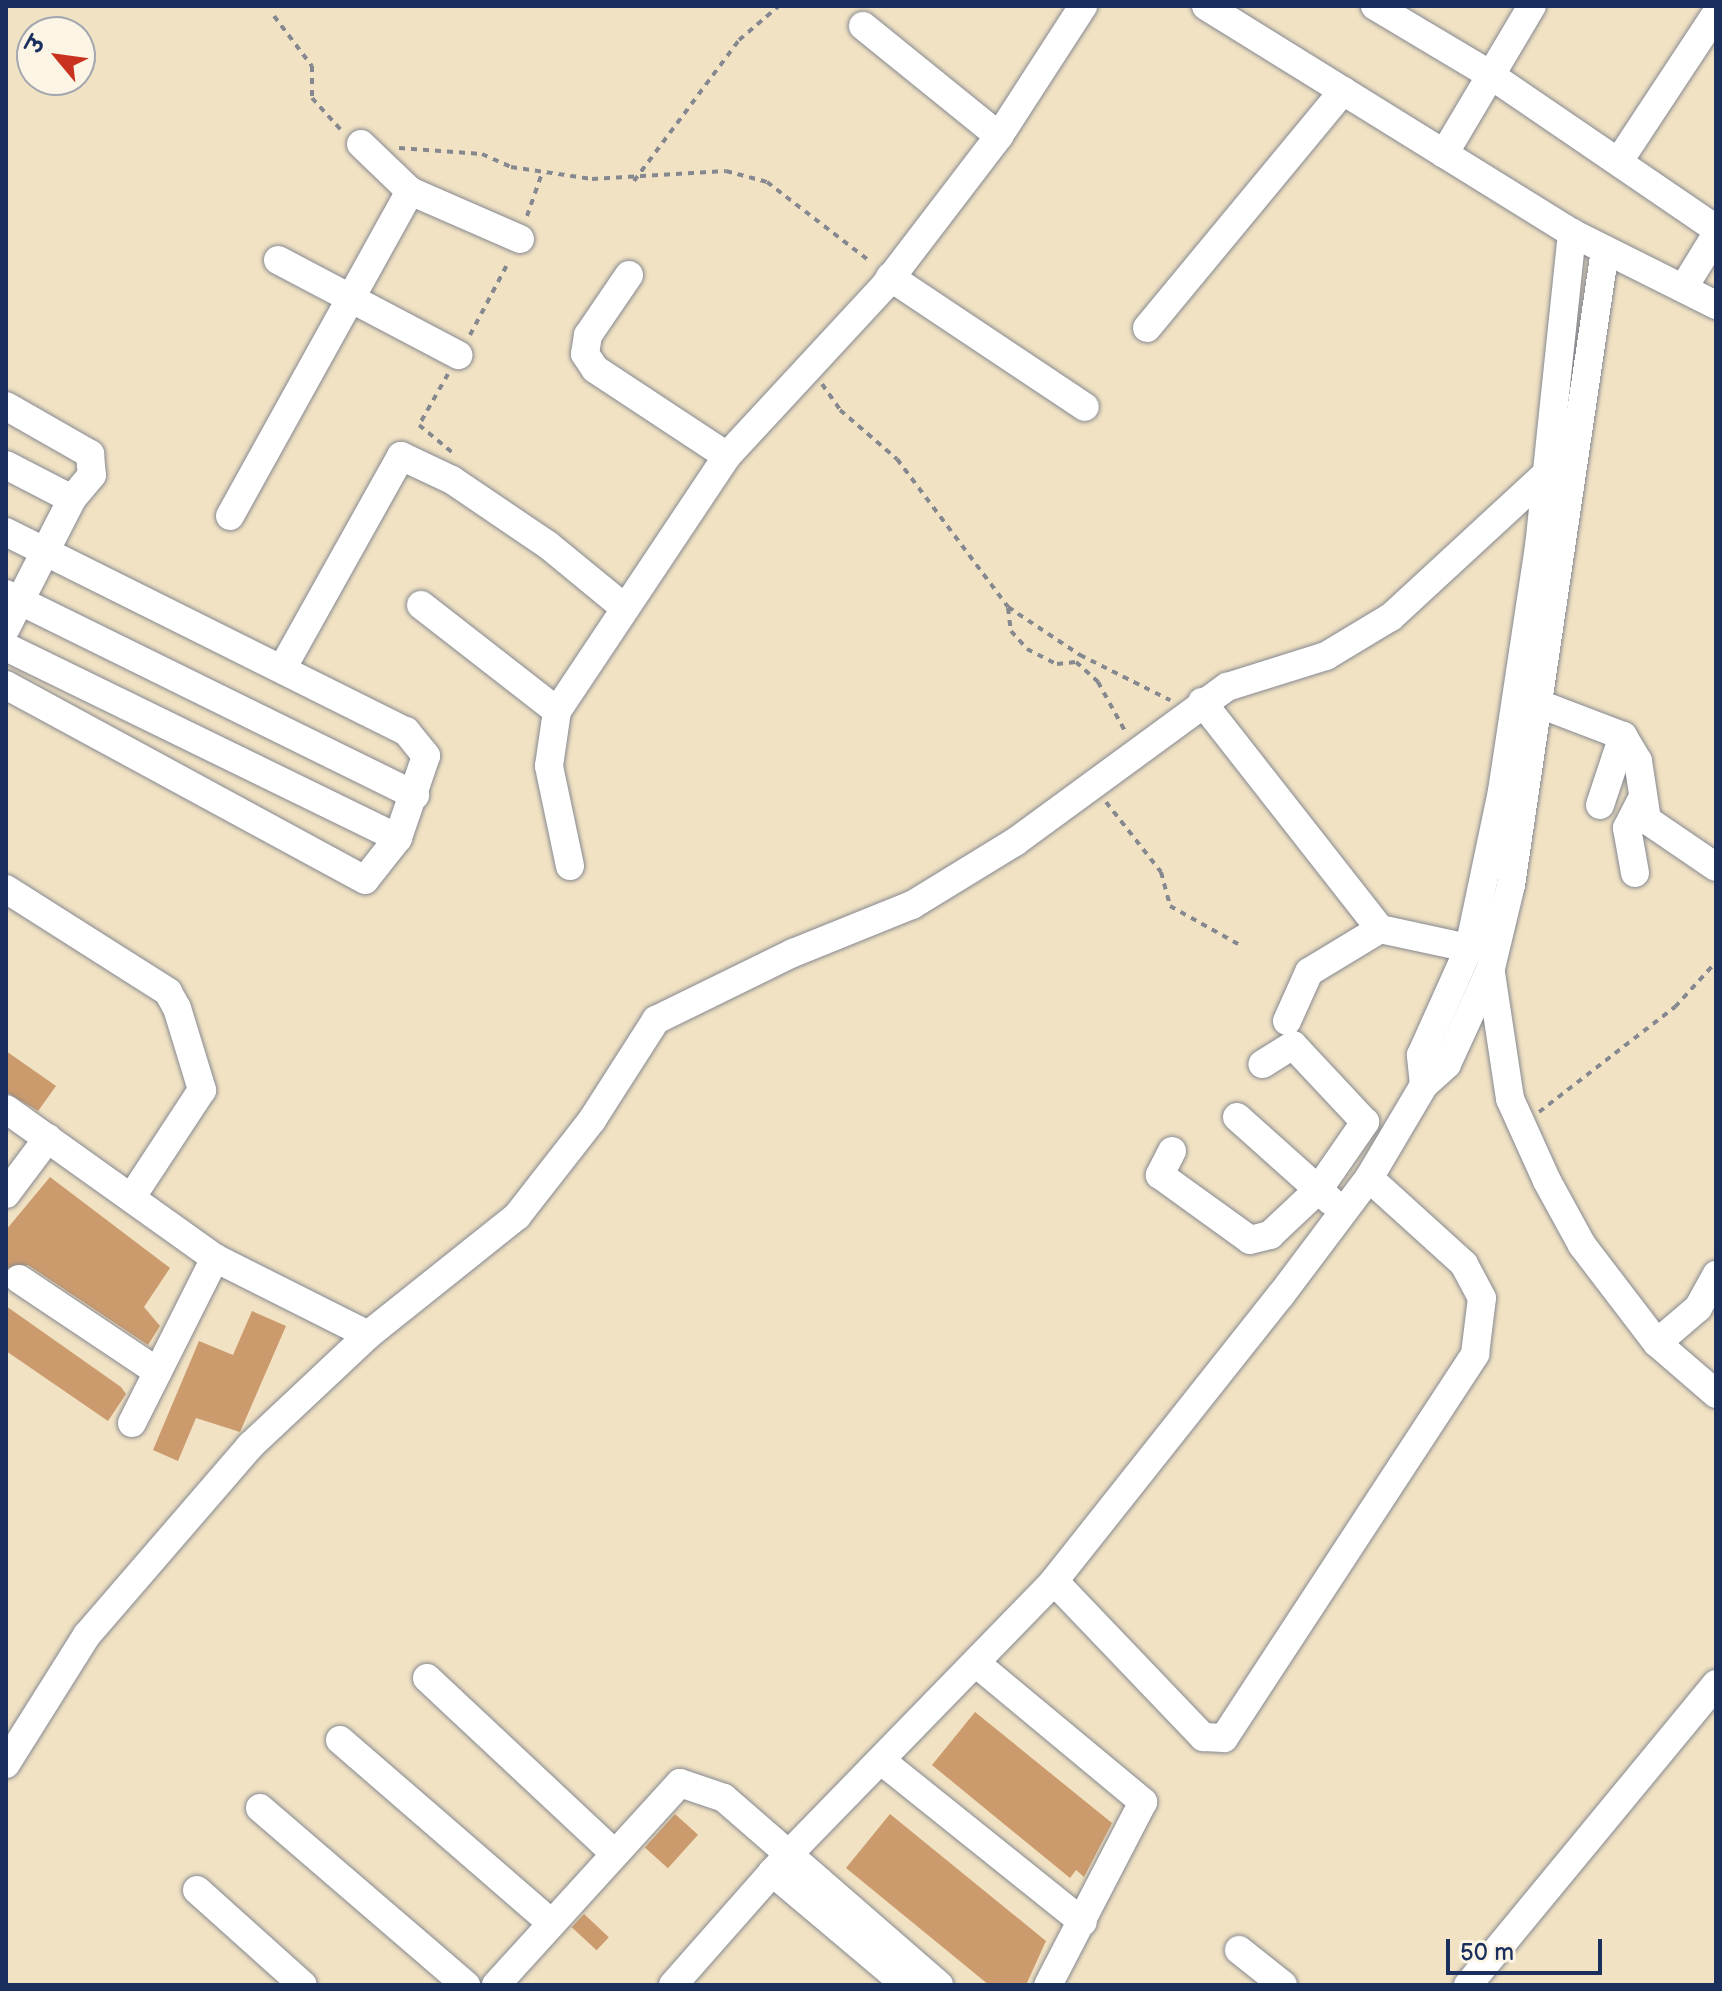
<!DOCTYPE html>
<meta charset="utf-8">
<style>
body{margin:0}
#map{position:relative;width:1722px;height:1991px;overflow:hidden;background:#f1e2c3;font-family:"Balsamiq Sans","Playpen Sans Deva",sans-serif}
div>[style]{position:absolute}
[style*='--x']{left:calc(var(--x)*1px);top:calc(var(--y)*1px);width:calc(var(--w)*1px);rotate:calc(var(--a)*1deg)}
.building>*{inset:0;background:#cb9b6d;transform-origin:0 0}
.path>*{height:4px;margin-top:-2px;transform-origin:0;background:repeating-linear-gradient(90deg,#868890 0 6px,transparent 0 12px)}
.roads{filter:drop-shadow(0 0 2px #868890) drop-shadow(0 0 2px #868890)}
.minor>*{height:28px;margin:-14px;padding:0 14px;transform-origin:14px;border-radius:14px;background:#fff}
span{translate:-50% -50%;white-space:nowrap;text-align:center;line-height:1.15;-webkit-text-stroke:6px #fcf5e5;paint-order:stroke}
.frame{position:absolute;inset:0;border:8px solid #1b2f5e;pointer-events:none}
.north{position:absolute;left:16px;top:16px;width:80px;height:80px;box-sizing:border-box;background:#fcf5e5;border:2px solid #a2a6af;border-radius:50%;rotate:299deg;font-size:22px;font-weight:700;line-height:32px;text-align:center;color:#1b2f5e}
.north::after{content:'';display:block;margin:auto;width:28px;height:36px;background:#c8321e;clip-path:polygon(50% 0,100% 100%,50% 72%,0 100%)}
.scale{position:absolute;left:1446px;top:1939px;width:156px;height:36px;box-sizing:border-box;border:4px solid #1b2f5e;border-top:0;padding-left:10px;font-size:24px;line-height:28px;white-space:nowrap;color:#1b2f5e;-webkit-text-stroke:6px #fcf5e5;paint-order:stroke}
</style>
<div id="map">
<div class="building">
<div style="clip-path:polygon(6px 1051px,56px 1086px,38px 1111px,6px 1092px)"></div>
<div style="clip-path:polygon(50px 1177px,170px 1268px,144px 1307px,160px 1326px,148px 1345px,28px 1265px,6px 1268px,6px 1230px)"></div>
<div style="clip-path:polygon(6px 1306px,121px 1387px,126px 1394px,108px 1421px,6px 1351px)"></div>
<div style="clip-path:polygon(252px 1311px,286px 1326px,240px 1432px,196px 1418px,178px 1461px,153px 1450px,199px 1341px,233px 1355px)"></div>
<div style="clip-path:polygon(975px 1712px,1112px 1823px,1084px 1877px,1076px 1870px,1070px 1878px,932px 1765px)"></div>
<div style="left:675px;top:1814px;width:31px;height:45px;rotate:42deg"></div>
<div style="clip-path:polygon(890px 1814px,1046px 1941px,1026px 1985px,989px 1985px,846px 1868px)"></div>
<div style="left:584px;top:1914px;width:34px;height:18px;rotate:43deg"></div>
</div>
<div class="path">
<div style="--x:274;--y:16;--w:63;--a:52.8"></div>
<div style="--x:312;--y:66;--w:32;--a:90"></div>
<div style="--x:312;--y:98;--w:45;--a:47.7"></div>
<div style="--x:399;--y:148;--w:83;--a:4.1"></div>
<div style="--x:482;--y:154;--w:32;--a:24"></div>
<div style="--x:511;--y:167;--w:82;--a:8.4"></div>
<div style="--x:592;--y:179;--w:134;--a:-3.4"></div>
<div style="--x:726;--y:171;--w:42;--a:15"></div>
<div style="--x:767;--y:182;--w:131;--a:37.6"></div>
<div style="--x:634;--y:181;--w:176;--a:-53.3"></div>
<div style="--x:739;--y:40;--w:52;--a:-40.4"></div>
<div style="--x:527;--y:216;--w:46;--a:-70.8"></div>
<div style="--x:470;--y:335;--w:84;--a:-62.2"></div>
<div style="--x:448;--y:374;--w:59;--a:119.6"></div>
<div style="--x:419;--y:425;--w:44;--a:39.5"></div>
<div style="--x:822;--y:384;--w:32;--a:55"></div>
<div style="--x:840;--y:410;--w:75;--a:40.7"></div>
<div style="--x:897;--y:459;--w:185;--a:53.1"></div>
<div style="--x:1008;--y:607;--w:87;--a:33.7"></div>
<div style="--x:1080;--y:655;--w:101;--a:26.6"></div>
<div style="--x:1008;--y:608;--w:23;--a:83"></div>
<div style="--x:1011;--y:631;--w:24;--a:48"></div>
<div style="--x:1027;--y:649;--w:34;--a:27"></div>
<div style="--x:1057;--y:664;--w:19;--a:-6"></div>
<div style="--x:1076;--y:662;--w:30;--a:42"></div>
<div style="--x:1098;--y:682;--w:58;--a:61.2"></div>
<div style="--x:1106;--y:802;--w:89;--a:51.8"></div>
<div style="--x:1161;--y:872;--w:35;--a:75"></div>
<div style="--x:1170;--y:906;--w:82;--a:29.1"></div>
<div style="--x:1539;--y:1112;--w:172;--a:-37.7"></div>
<div style="--x:1675;--y:1007;--w:61;--a:-47.7"></div>
</div>
<div class="roads">
<div class="minor">
<div style="--x:1206;--y:6;--w:431;--a:31.8"></div>
<div style="--x:1572;--y:233;--w:161;--a:26.6"></div>
<div style="--x:1375;--y:6;--w:133;--a:30.8"></div>
<div style="--x:1489;--y:74;--w:275;--a:34.3"></div>
<div style="--x:863;--y:26;--w:175;--a:39"></div>
<div style="--x:361;--y:144;--w:68;--a:43.8"></div>
<div style="--x:410;--y:191;--w:120;--a:23.6"></div>
<div style="--x:1444;--y:154;--w:172;--a:-59.3"></div>
<div style="--x:1619;--y:161;--w:176;--a:-56.6"></div>
<div style="--x:278;--y:260;--w:204;--a:27.8"></div>
<div style="--x:629;--y:275;--w:73;--a:124.3"></div>
<div style="--x:588;--y:335;--w:19;--a:99"></div>
<div style="--x:585;--y:354;--w:18;--a:56"></div>
<div style="--x:595;--y:369;--w:158;--a:33.4"></div>
<div style="--x:890;--y:277;--w:234;--a:33.7"></div>
<div style="--x:1684;--y:287;--w:61;--a:-58.4"></div>
<div style="--x:1147;--y:328;--w:308;--a:-50.4"></div>
<div style="--x:6;--y:406;--w:97;--a:29.7"></div>
<div style="--x:90;--y:454;--w:21;--a:85"></div>
<div style="--x:92;--y:475;--w:31;--a:130"></div>
<div style="--x:6;--y:465;--w:74;--a:27.3"></div>
<div style="--x:72;--y:499;--w:145;--a:117.1"></div>
<div style="--x:230;--y:516;--w:372;--a:-61"></div>
<div style="--x:6;--y:532;--w:447;--a:26.5"></div>
<div style="--x:406;--y:731;--w:32;--a:51"></div>
<div style="--x:426;--y:756;--w:87;--a:108.9"></div>
<div style="--x:398;--y:838;--w:53;--a:128.2"></div>
<div style="--x:365;--y:880;--w:409;--a:-151.5"></div>
<div style="--x:6;--y:594;--w:456;--a:26.2"></div>
<div style="--x:421;--y:605;--w:172;--a:37.9"></div>
<div style="--x:6;--y:647;--w:436;--a:26"></div>
<div style="--x:282;--y:669;--w:244;--a:-60.8"></div>
<div style="--x:401;--y:456;--w:56;--a:25.2"></div>
<div style="--x:452;--y:480;--w:116;--a:34.1"></div>
<div style="--x:548;--y:545;--w:94;--a:39.4"></div>
<div style="--x:1202;--y:702;--w:288;--a:51.9"></div>
<div style="--x:1542;--y:705;--w:87;--a:20.9"></div>
<div style="--x:1623;--y:736;--w:29;--a:59"></div>
<div style="--x:1638;--y:761;--w:60;--a:81.3"></div>
<div style="--x:1647;--y:820;--w:83;--a:34.3"></div>
<div style="--x:1600;--y:805;--w:73;--a:-71.6"></div>
<div style="--x:570;--y:866;--w:102;--a:-101.9"></div>
<div style="--x:549;--y:766;--w:56;--a:-81.7"></div>
<div style="--x:557;--y:711;--w:306;--a:-56.3"></div>
<div style="--x:727;--y:456;--w:234;--a:-47.2"></div>
<div style="--x:886;--y:284;--w:186;--a:-52.6"></div>
<div style="--x:999;--y:136;--w:155;--a:-57.1"></div>
<div style="--x:1635;--y:873;--w:46;--a:-100.1"></div>
<div style="--x:1627;--y:828;--w:30;--a:-63"></div>
<div style="--x:6;--y:889;--w:192;--a:32.4"></div>
<div style="--x:168;--y:992;--w:18;--a:61"></div>
<div style="--x:177;--y:1008;--w:86;--a:73"></div>
<div style="--x:202;--y:1090;--w:129;--a:123.3"></div>
<div style="--x:1491;--y:973;--w:127;--a:81.4"></div>
<div style="--x:1510;--y:1099;--w:90;--a:65.7"></div>
<div style="--x:1547;--y:1181;--w:73;--a:61.3"></div>
<div style="--x:1582;--y:1245;--w:123;--a:52.6"></div>
<div style="--x:1657;--y:1343;--w:78;--a:40.8"></div>
<div style="--x:1287;--y:1021;--w:54;--a:-65.8"></div>
<div style="--x:1309;--y:972;--w:83;--a:-31.2"></div>
<div style="--x:1380;--y:929;--w:91;--a:12.1"></div>
<div style="--x:1424;--y:1085;--w:30;--a:-96"></div>
<div style="--x:1421;--y:1055;--w:117;--a:-65.8"></div>
<div style="--x:1469;--y:948;--w:160;--a:-78.1"></div>
<div style="--x:1502;--y:791;--w:247;--a:-81.4"></div>
<div style="--x:1539;--y:547;--w:316;--a:-84"></div>
<div style="--x:6;--y:1109;--w:257;--a:35.5"></div>
<div style="--x:215;--y:1258;--w:171;--a:26.7"></div>
<div style="--x:1237;--y:1117;--w:126;--a:41.8"></div>
<div style="--x:1172;--y:1151;--w:27;--a:117"></div>
<div style="--x:1160;--y:1175;--w:111;--a:35.8"></div>
<div style="--x:1250;--y:1240;--w:21;--a:-14"></div>
<div style="--x:1270;--y:1235;--w:66;--a:-43.2"></div>
<div style="--x:1318;--y:1190;--w:83;--a:-55.3"></div>
<div style="--x:1365;--y:1122;--w:105;--a:-133.1"></div>
<div style="--x:1293;--y:1045;--w:36;--a:148"></div>
<div style="--x:6;--y:1194;--w:70;--a:-53.1"></div>
<div style="--x:19;--y:1279;--w:167;--a:33.8"></div>
<div style="--x:1657;--y:1343;--w:54;--a:-40.5"></div>
<div style="--x:1698;--y:1308;--w:38;--a:-61"></div>
<div style="--x:132;--y:1423;--w:185;--a:-63.3"></div>
<div style="--x:1054;--y:1581;--w:216;--a:46.3"></div>
<div style="--x:1203;--y:1737;--w:21;--a:3"></div>
<div style="--x:1224;--y:1738;--w:459;--a:-56.8"></div>
<div style="--x:1475;--y:1354;--w:56;--a:-82.9"></div>
<div style="--x:1482;--y:1298;--w:38;--a:-118"></div>
<div style="--x:1464;--y:1264;--w:128;--a:-137.8"></div>
<div style="--x:977;--y:1664;--w:216;--a:39.7"></div>
<div style="--x:1143;--y:1802;--w:206;--a:117.4"></div>
<div style="--x:427;--y:1678;--w:253;--a:43.1"></div>
<div style="--x:340;--y:1740;--w:278;--a:40.9"></div>
<div style="--x:883;--y:1762;--w:256;--a:38.7"></div>
<div style="--x:6;--y:1764;--w:152;--a:-57.9"></div>
<div style="--x:87;--y:1635;--w:250;--a:-49.2"></div>
<div style="--x:250;--y:1446;--w:162;--a:-43.2"></div>
<div style="--x:368;--y:1335;--w:191;--a:-38.6"></div>
<div style="--x:517;--y:1216;--w:122;--a:-52"></div>
<div style="--x:592;--y:1120;--w:119;--a:-57.4"></div>
<div style="--x:656;--y:1020;--w:153;--a:-26.1"></div>
<div style="--x:793;--y:953;--w:128;--a:-22"></div>
<div style="--x:912;--y:905;--w:121;--a:-31.5"></div>
<div style="--x:1015;--y:842;--w:263;--a:-36.2"></div>
<div style="--x:1227;--y:687;--w:104;--a:-17.4"></div>
<div style="--x:1326;--y:656;--w:76;--a:-31"></div>
<div style="--x:1391;--y:617;--w:212;--a:-42.7"></div>
<div style="--x:260;--y:1808;--w:272;--a:40.7"></div>
<div style="--x:772;--y:1872;--w:175;--a:40.1"></div>
<div style="--x:197;--y:1890;--w:142;--a:41.9"></div>
<div style="--x:1239;--y:1950;--w:56;--a:38.5"></div>
<div style="--x:496;--y:1985;--w:273;--a:-47.7"></div>
<div style="--x:680;--y:1783;--w:46;--a:18.8"></div>
<div style="--x:724;--y:1798;--w:285;--a:41"></div>
<div style="--x:673;--y:1985;--w:171;--a:-48.6"></div>
<div style="--x:786;--y:1857;--w:385;--a:-45.8"></div>
<div style="--x:1054;--y:1581;--w:365;--a:-51.6"></div>
<div style="--x:1281;--y:1295;--w:146;--a:-53.1"></div>
<div style="--x:1369;--y:1178;--w:108;--a:-59.4"></div>
<div style="--x:1424;--y:1085;--w:31;--a:-42"></div>
<div style="--x:1447;--y:1064;--w:106;--a:-65.4"></div>
<div style="--x:1491;--y:968;--w:85;--a:-76.5"></div>
<div style="--x:1511;--y:885;--w:642;--a:-81.58"></div>
<div style="--x:1468;--y:1985;--w:390;--a:-50.5"></div>
</div>
</div>
<div class="frame"></div>
<div class="north">उ</div>
<div class="scale">50 m</div>
</div>
